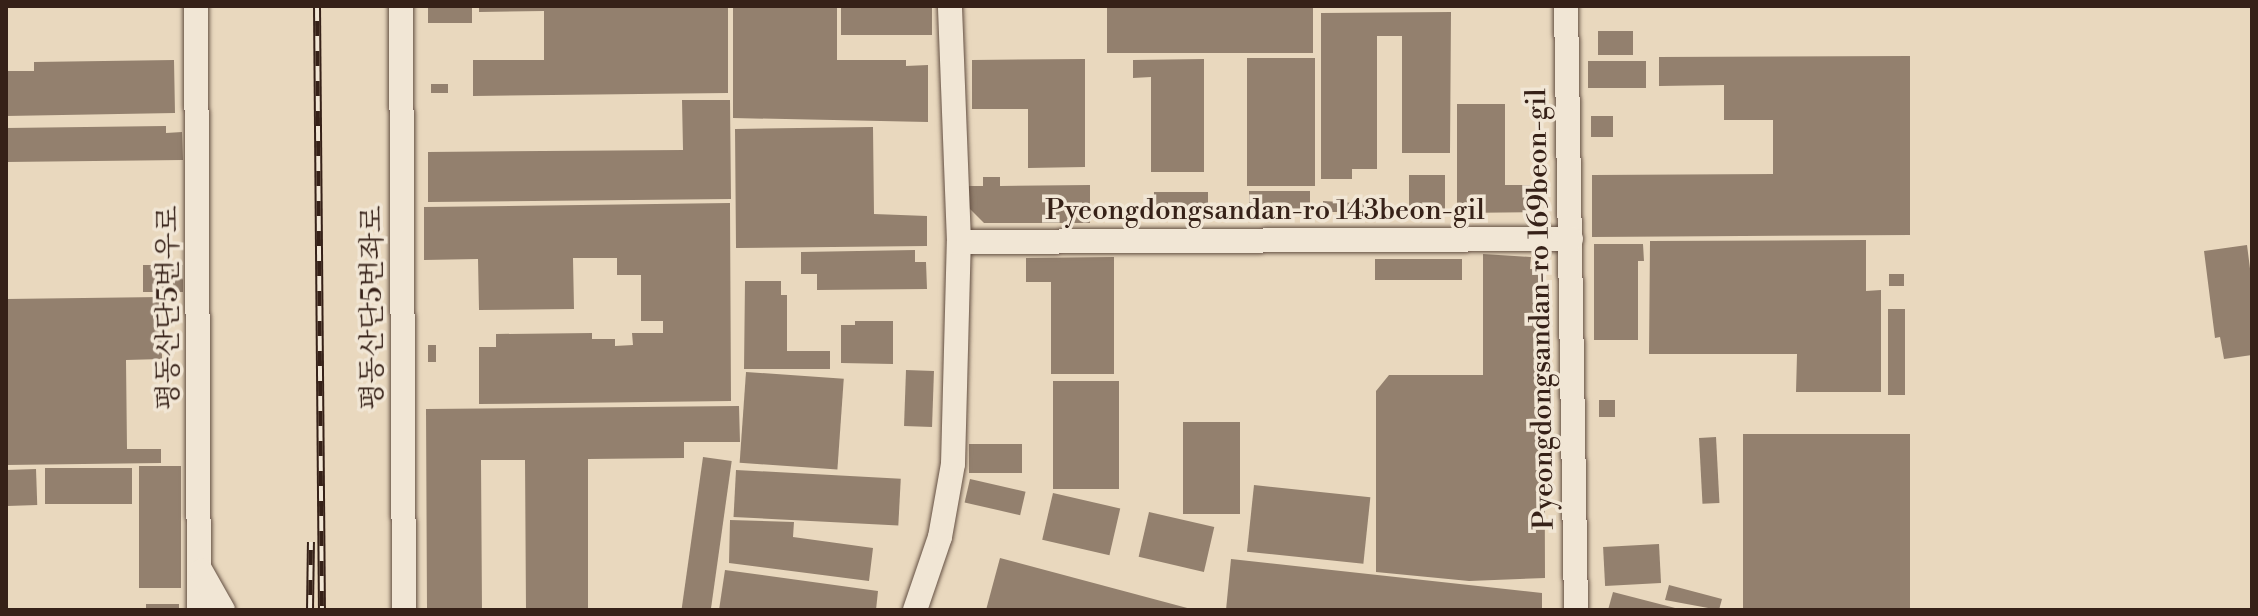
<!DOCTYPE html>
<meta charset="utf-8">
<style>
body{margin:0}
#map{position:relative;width:2258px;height:616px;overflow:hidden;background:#e9d8be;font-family:"Libre Bodoni","Noto Serif KR",serif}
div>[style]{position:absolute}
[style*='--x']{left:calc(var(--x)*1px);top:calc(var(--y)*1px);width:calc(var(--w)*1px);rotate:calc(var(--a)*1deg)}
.building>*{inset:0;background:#93806e;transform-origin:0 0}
.roads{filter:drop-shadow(0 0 2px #634f42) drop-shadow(0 0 2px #634f42)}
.minor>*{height:24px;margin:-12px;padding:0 12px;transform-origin:12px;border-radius:12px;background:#f1e6d5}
.rail>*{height:8px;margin-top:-4px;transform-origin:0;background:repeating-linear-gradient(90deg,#f1e6d5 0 15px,#362118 0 30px);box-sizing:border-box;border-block:2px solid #362118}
span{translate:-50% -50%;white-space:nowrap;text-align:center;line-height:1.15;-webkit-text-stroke:7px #f1e6d5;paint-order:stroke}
.street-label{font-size:28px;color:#362118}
.frame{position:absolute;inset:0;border:8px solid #362118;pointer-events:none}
</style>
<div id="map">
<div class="building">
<div style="left:428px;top:6px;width:44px;height:17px"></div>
<div style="clip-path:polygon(479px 6px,728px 6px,728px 93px,473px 96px,473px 60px,544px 60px,544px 11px,479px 12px)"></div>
<div style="clip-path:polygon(733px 6px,837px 6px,837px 60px,906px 60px,906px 66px,928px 65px,928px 122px,733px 118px)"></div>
<div style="left:841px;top:6px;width:91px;height:29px"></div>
<div style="left:1107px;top:6px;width:206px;height:47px"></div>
<div style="clip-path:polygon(1451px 12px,1450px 153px,1402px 153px,1402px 36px,1377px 36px,1377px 169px,1352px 169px,1352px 179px,1321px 179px,1321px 13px)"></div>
<div style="left:1598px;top:31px;width:35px;height:24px"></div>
<div style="clip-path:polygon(1910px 56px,1910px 235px,1592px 237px,1592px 175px,1773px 174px,1773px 120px,1724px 120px,1724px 85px,1659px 86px,1659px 57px)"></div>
<div style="left:1315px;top:58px;width:128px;height:68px;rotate:90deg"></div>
<div style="clip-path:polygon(1085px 59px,1085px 167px,1028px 168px,1028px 109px,972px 109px,972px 60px)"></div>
<div style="clip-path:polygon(1204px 59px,1204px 172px,1151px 172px,1151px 77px,1133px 78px,1133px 60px)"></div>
<div style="clip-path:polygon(174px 60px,175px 113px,6px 116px,6px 71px,34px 71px,34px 62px)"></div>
<div style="left:1588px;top:61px;width:58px;height:27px"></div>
<div style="left:448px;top:84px;width:9px;height:17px;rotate:90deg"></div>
<div style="clip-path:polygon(682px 100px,730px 100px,731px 199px,428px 202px,428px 152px,683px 150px)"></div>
<div style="clip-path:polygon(1457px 104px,1505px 104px,1505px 185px,1541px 185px,1541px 212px,1457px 213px)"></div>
<div style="left:1591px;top:116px;width:22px;height:21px"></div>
<div style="clip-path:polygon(166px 126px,166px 133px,182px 132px,183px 160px,6px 162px,6px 128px)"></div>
<div style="clip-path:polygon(873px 127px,874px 214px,927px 216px,927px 246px,736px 248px,735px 129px)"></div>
<div style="left:1409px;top:175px;width:36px;height:37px"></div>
<div style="clip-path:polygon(983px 177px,1000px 177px,1000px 186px,1090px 185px,1090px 223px,984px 223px,968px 207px,968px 186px,983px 186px)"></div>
<div style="left:1310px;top:191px;width:25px;height:61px;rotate:90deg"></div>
<div style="left:1154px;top:192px;width:54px;height:24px"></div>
<div style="clip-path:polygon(1323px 201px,1372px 204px,1372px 212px,1323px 212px)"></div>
<div style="clip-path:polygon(730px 203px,731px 401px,479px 404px,479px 347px,496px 347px,496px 334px,592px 333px,592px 339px,615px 339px,615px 346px,633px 345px,632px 333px,663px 333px,663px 321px,641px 321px,641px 275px,617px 275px,617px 258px,573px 258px,574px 309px,479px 310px,478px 259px,424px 260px,424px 207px)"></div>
<div style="clip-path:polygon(1866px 240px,1866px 291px,1881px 290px,1881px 392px,1796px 392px,1797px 354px,1649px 354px,1650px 241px)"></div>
<div style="clip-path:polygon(1594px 244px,1643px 244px,1644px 261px,1638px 261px,1638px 340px,1594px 340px)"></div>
<div style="clip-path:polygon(2247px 245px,2252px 284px,2252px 355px,2224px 359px,2220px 337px,2215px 338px,2204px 251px)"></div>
<div style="clip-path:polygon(915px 250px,915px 262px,926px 262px,927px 289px,817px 290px,817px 274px,801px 274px,801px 252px)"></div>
<div style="clip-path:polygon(1483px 254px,1531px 257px,1530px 269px,1544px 269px,1545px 578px,1469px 581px,1376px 572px,1376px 391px,1389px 375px,1483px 375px)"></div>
<div style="clip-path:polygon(1114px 257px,1114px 374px,1051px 374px,1051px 282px,1026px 282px,1026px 258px)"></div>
<div style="left:1375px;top:259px;width:87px;height:21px"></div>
<div style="left:143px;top:265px;width:40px;height:27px"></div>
<div style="left:1889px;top:274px;width:15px;height:12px"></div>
<div style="clip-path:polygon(745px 281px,781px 281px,781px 295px,787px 295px,787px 351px,830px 351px,830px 369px,744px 369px)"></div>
<div style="clip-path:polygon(161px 297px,162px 359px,126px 360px,127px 449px,161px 449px,161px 463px,6px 465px,6px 299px)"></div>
<div style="left:1888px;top:309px;width:17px;height:86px"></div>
<div style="clip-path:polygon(855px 321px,893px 321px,893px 364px,841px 363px,841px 325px,855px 325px)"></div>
<div style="left:428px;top:345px;width:8px;height:17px"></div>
<div style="left:906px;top:370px;width:28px;height:56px;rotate:2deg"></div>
<div style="left:746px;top:372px;width:98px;height:91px;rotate:4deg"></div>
<div style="left:1053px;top:381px;width:66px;height:108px"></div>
<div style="left:1599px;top:400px;width:16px;height:17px"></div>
<div style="clip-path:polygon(739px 406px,740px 442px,684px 442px,684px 458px,588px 459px,588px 610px,526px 610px,525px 460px,481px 460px,482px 610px,427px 610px,426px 409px)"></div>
<div style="left:1183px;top:422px;width:57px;height:92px"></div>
<div style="left:1910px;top:434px;width:175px;height:167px;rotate:90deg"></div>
<div style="left:1716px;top:437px;width:66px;height:17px;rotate:87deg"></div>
<div style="left:969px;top:444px;width:53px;height:29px"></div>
<div style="left:703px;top:457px;width:29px;height:154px;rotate:8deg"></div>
<div style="left:181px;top:466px;width:122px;height:42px;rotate:90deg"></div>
<div style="left:132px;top:468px;width:36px;height:87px;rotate:90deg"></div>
<div style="left:36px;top:469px;width:36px;height:30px;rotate:88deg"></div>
<div style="left:736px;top:470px;width:165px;height:47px;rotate:3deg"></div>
<div style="left:970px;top:479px;width:57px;height:24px;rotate:13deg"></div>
<div style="left:1254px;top:485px;width:117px;height:67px;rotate:6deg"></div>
<div style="left:1053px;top:493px;width:69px;height:48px;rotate:13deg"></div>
<div style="left:1149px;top:512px;width:67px;height:46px;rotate:13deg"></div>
<div style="clip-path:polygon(730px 520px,794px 522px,793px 537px,873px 548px,869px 581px,729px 563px)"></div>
<div style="left:1659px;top:544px;width:39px;height:56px;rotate:87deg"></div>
<div style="clip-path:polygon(1000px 558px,1191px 609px,1191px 610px,986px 610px)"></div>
<div style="clip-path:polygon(1231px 559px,1542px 593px,1542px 610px,1226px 610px)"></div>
<div style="clip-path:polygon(725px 570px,878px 591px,876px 610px,719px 610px)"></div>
<div style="clip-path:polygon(1669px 585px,1722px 599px,1719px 610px,1665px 600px)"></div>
<div style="clip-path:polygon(1613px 592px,1679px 609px,1679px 610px,1608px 610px)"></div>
<div style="left:146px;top:604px;width:33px;height:6px"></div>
</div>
<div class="roads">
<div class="minor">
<div style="--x:196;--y:6;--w:604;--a:89.72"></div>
<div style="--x:401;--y:6;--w:604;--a:89.72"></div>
<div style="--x:1566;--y:6;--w:604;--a:89.05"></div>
<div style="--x:959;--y:242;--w:612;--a:-0.28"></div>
<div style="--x:201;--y:571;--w:45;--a:60.6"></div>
<div style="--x:915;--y:610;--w:77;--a:-71.1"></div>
<div style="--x:940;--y:537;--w:74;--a:-79.9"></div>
<div style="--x:953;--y:464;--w:222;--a:-88.5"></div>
<div style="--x:959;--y:242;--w:236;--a:-92.2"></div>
</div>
</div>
<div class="rail">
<div style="--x:317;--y:6;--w:604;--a:89.53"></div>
<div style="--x:310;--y:610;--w:68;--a:-89.2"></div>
</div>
<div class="street-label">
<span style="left:1265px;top:211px">Pyeongdongsandan-ro 143beon-gil</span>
<span style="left:169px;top:308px;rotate:-90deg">평동산단5번우로</span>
<span style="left:373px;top:308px;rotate:-90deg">평동산단5번좌로</span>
<span style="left:1541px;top:309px;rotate:-91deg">Pyeongdongsandan-ro 169beon-gil</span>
</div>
<div class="frame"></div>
</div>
